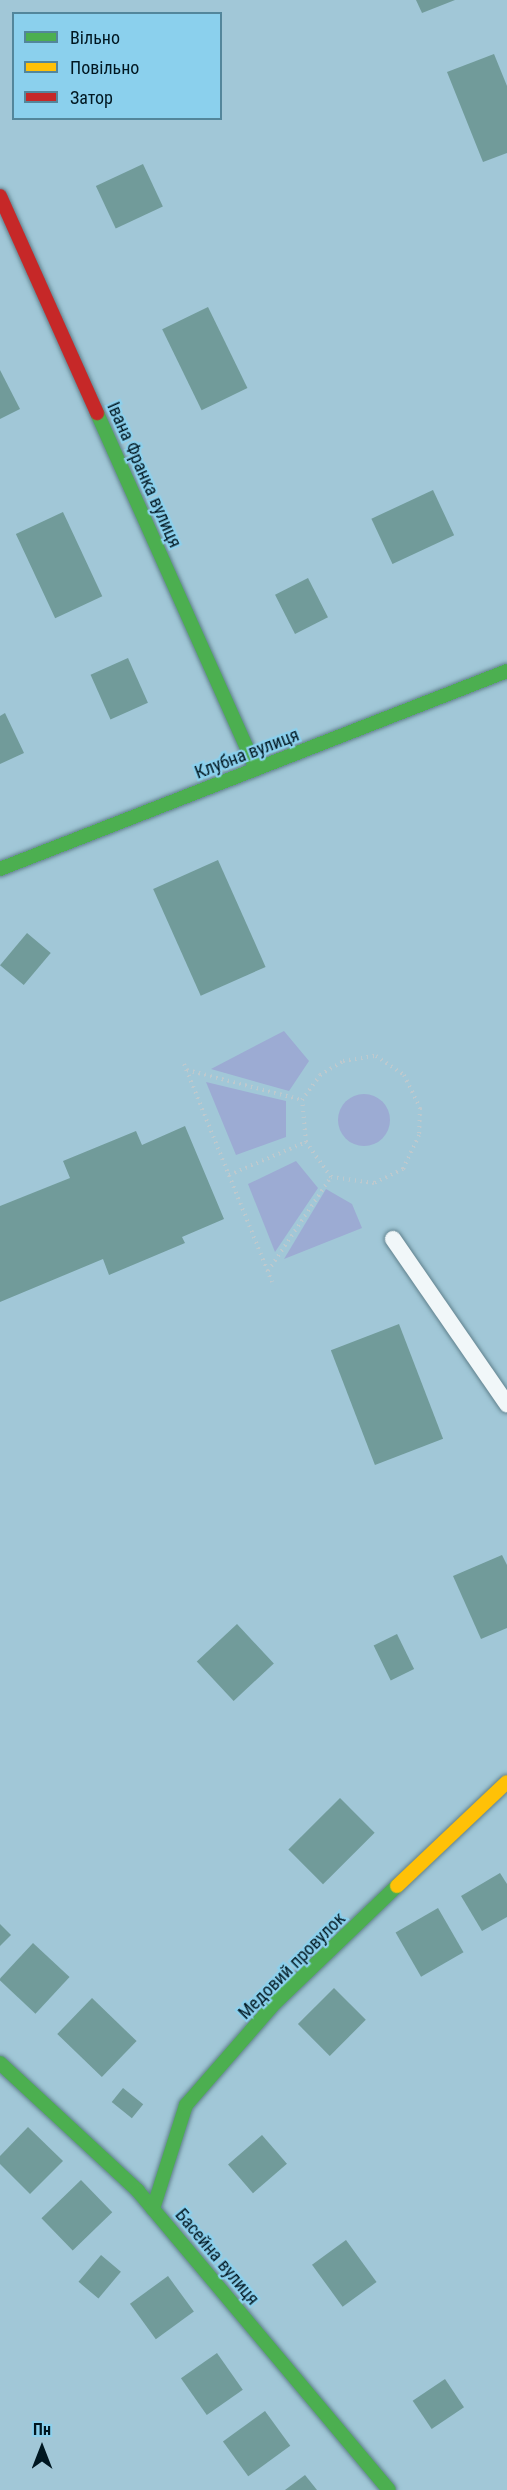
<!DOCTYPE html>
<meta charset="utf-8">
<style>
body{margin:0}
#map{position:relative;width:507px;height:2490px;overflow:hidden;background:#a1c7d7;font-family:"Roboto Condensed",sans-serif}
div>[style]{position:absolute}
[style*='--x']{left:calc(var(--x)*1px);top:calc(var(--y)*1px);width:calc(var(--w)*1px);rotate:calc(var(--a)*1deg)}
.green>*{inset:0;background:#9cabd3}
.round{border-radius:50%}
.building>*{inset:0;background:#719b9a;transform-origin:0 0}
.path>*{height:4px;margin-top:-2px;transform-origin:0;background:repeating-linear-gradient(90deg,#bdc9ce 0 1.5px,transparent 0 6px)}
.roads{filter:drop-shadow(0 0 2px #5f808c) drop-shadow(0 0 2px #5f808c)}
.lane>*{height:16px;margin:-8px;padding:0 8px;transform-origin:8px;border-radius:8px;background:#f1f7f9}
.fast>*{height:14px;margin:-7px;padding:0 7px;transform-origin:7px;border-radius:7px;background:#4caf50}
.slow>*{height:14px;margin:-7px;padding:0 7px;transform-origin:7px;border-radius:7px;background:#ffc107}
.jam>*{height:14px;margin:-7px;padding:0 7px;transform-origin:7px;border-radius:7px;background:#c62828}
span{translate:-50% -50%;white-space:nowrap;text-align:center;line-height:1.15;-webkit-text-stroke:4.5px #8bd0ed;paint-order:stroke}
.street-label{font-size:18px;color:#001721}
.legend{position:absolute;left:12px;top:12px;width:210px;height:108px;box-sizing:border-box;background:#8bd0ed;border:2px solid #53869b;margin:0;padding:8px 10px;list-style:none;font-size:18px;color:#001721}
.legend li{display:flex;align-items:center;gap:12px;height:30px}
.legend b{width:30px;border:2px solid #53869b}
.north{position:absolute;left:12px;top:2418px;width:60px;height:60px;-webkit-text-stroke:4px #8bd0ed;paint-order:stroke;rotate:0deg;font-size:16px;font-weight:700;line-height:24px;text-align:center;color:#001721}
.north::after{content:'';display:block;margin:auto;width:21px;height:27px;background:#001721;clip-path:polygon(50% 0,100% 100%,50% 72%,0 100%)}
</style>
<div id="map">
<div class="green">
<div style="clip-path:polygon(284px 1031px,309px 1061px,289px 1091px,211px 1069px)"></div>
<div style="clip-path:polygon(206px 1082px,286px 1101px,286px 1137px,236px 1155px)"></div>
<div class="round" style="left:338px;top:1094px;width:52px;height:52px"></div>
<div style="clip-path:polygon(296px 1161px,318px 1188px,275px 1252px,248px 1184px)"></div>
<div style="clip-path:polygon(326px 1189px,352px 1204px,362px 1228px,284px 1259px)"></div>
</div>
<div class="building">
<div style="clip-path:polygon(416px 0,455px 0,422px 13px)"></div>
<div style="clip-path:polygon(494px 54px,507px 86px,507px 153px,483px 162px,447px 72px)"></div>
<div style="left:143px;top:164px;width:47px;height:52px;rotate:65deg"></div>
<div style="left:208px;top:307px;width:90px;height:51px;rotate:64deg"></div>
<div style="clip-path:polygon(0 370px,20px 409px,0 419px)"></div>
<div style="left:433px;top:490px;width:50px;height:68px;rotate:65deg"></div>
<div style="left:63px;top:512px;width:93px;height:52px;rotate:65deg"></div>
<div style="left:308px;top:578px;width:44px;height:37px;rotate:63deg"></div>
<div style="left:128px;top:658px;width:49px;height:41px;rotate:66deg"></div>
<div style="clip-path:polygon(5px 713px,24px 753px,0 764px,0 716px)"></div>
<div style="left:218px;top:860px;width:117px;height:71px;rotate:66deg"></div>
<div style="left:27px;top:933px;width:31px;height:42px;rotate:40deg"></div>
<div style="clip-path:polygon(185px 1126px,224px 1219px,182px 1237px,185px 1243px,109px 1275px,103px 1259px,0 1302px,0 1206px,70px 1178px,63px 1161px,136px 1131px,142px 1145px)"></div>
<div style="left:399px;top:1324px;width:123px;height:73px;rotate:69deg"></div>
<div style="clip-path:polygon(502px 1555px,507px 1565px,507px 1628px,481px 1639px,453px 1576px)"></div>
<div style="left:237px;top:1624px;width:54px;height:55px;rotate:47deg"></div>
<div style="left:397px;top:1634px;width:39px;height:26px;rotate:64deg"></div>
<div style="left:340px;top:1798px;width:49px;height:73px;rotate:45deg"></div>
<div style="clip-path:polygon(500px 1873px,507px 1884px,507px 1917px,482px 1931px,461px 1896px)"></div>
<div style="left:438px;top:1908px;width:51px;height:49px;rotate:60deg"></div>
<div style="clip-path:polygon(0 1924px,11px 1935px,0 1946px)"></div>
<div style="left:33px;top:1943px;width:50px;height:50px;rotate:43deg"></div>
<div style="left:334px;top:1988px;width:45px;height:51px;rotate:45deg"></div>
<div style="left:92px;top:1998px;width:62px;height:50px;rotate:44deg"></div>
<div style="left:123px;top:2088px;width:26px;height:18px;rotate:39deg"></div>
<div style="clip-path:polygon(28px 2127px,63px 2161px,30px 2194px,0 2164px,0 2156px)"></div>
<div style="left:262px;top:2135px;width:38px;height:45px;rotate:49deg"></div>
<div style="left:81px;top:2180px;width:45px;height:55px;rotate:46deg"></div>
<div style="left:346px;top:2240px;width:52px;height:42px;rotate:54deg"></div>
<div style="left:101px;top:2255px;width:26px;height:35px;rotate:40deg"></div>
<div style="left:168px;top:2276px;width:44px;height:47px;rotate:54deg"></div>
<div style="left:217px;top:2353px;width:45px;height:44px;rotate:55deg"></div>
<div style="left:445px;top:2379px;width:34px;height:39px;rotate:56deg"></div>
<div style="left:265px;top:2411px;width:43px;height:52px;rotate:54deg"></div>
<div style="clip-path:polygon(305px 2475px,317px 2490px,285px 2490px)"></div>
</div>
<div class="path">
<div style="--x:376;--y:1056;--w:34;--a:34"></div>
<div style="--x:404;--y:1075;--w:37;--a:64"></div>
<div style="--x:420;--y:1108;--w:27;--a:92"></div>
<div style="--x:419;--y:1135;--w:38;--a:115"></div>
<div style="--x:403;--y:1169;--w:32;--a:154"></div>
<div style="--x:374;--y:1183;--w:43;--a:-172.1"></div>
<div style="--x:331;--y:1177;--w:43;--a:-125.5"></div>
<div style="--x:306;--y:1142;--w:42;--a:-95.4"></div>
<div style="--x:302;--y:1100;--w:31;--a:-54"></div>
<div style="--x:320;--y:1075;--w:27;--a:-31"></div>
<div style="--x:343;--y:1061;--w:33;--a:-9"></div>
<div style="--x:184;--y:1064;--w:235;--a:68"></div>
<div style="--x:187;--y:1070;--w:119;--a:14.6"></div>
<div style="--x:229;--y:1175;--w:84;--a:-23.2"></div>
<div style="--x:268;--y:1271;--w:113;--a:-56.2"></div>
</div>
<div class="roads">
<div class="lane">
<div style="--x:393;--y:1239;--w:201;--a:55.4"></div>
</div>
<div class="fast">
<div style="--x:97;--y:413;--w:390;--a:65.9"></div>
<div style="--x:0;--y:869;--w:544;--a:-21.33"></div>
<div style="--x:0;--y:2063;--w:188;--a:42.8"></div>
<div style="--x:138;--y:2191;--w:390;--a:50"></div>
<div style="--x:153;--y:2209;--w:109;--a:-72.4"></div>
<div style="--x:186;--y:2105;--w:137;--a:-48.9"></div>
<div style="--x:276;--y:2002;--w:168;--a:-43.8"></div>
</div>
<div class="slow">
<div style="--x:397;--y:1886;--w:151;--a:-43.4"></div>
</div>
<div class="jam">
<div style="--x:0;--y:196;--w:238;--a:65.9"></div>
</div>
</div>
<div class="street-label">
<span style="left:144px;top:475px;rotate:66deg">Івана Франка вулиця</span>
<span style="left:247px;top:754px;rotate:-21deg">Клубна вулиця</span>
<span style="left:292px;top:1966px;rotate:-45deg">Медовий провулок</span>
<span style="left:217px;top:2257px;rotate:50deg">Басейна вулиця</span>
</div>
<ul class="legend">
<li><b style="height:8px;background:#4caf50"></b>Вільно</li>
<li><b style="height:8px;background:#ffc107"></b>Повільно</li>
<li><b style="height:8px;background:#c62828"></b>Затор</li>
</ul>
<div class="north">Пн</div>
</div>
